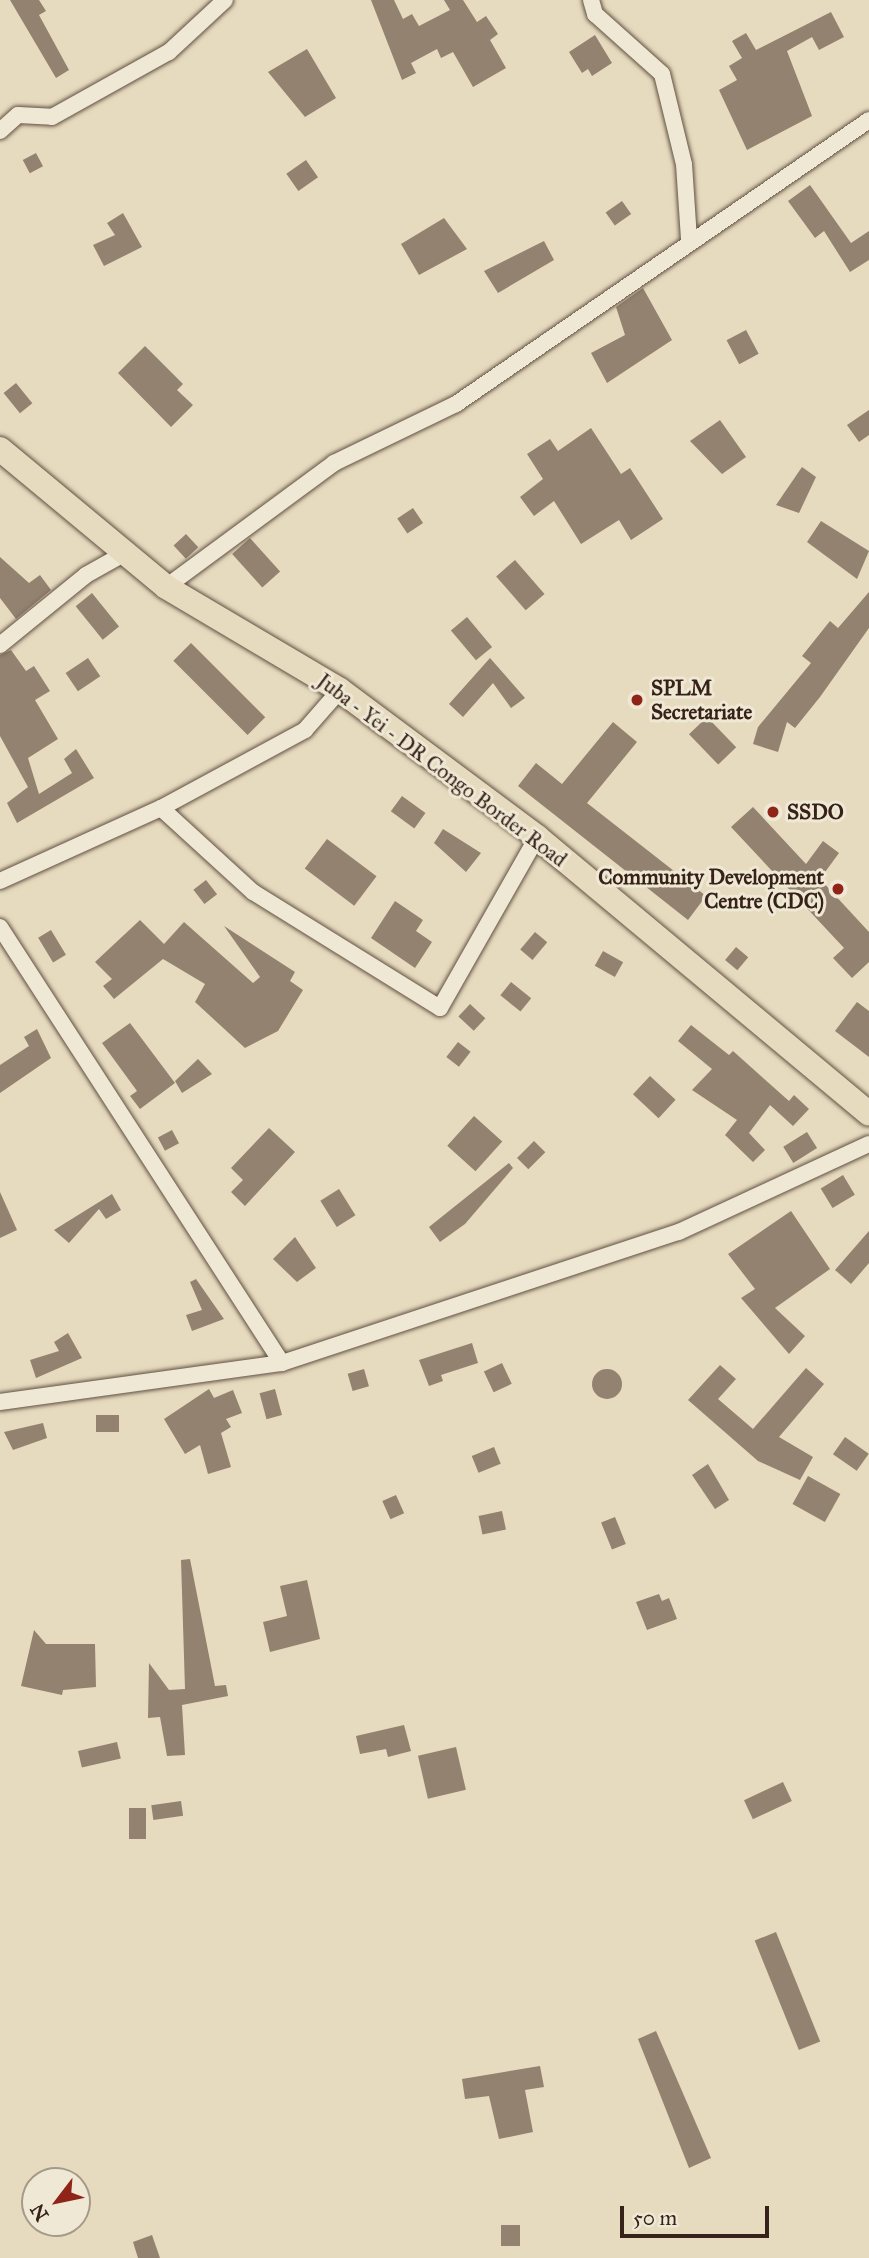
<!DOCTYPE html>
<style>
body{margin:0}
#map{position:relative;width:869px;height:2258px;overflow:hidden;background:#e6dbbf;font-family:"IM FELL Great Primer",serif}
div>[style]{position:absolute}
[style*='--x']{left:calc(var(--x)*1px);top:calc(var(--y)*1px);width:calc(var(--w)*1px);rotate:calc(var(--a)*1deg)}
.building>*{inset:0;background:#92826f;transform-origin:0 0}
.round{border-radius:50%}
.roads{filter:drop-shadow(0 0 2px #625042) drop-shadow(0 0 2px #625042)}
.minor>*{height:16px;margin:-8px;padding:0 8px;transform-origin:8px;border-radius:8px;background:#efe8d5}
.primary>*{height:24px;margin:-12px;padding:0 12px;transform-origin:12px;border-radius:12px;background:#e6dbbf}
.dots>*{width:19px;height:19px;translate:-50% -50%;box-sizing:border-box;border:4px solid #efe8d5;border-radius:50%}
span{translate:-50% -50%;white-space:nowrap;text-align:center;line-height:1.15;-webkit-text-stroke:6px #efe8d5;paint-order:stroke}
.poi-label{font-size:21px;color:#362219;font-weight:700}
.left{translate:0 -50%;text-align:left}
.right{translate:-100% -50%;text-align:right}
.street-label{font-size:21px;color:#362219}
.north{position:absolute;left:21px;top:2167px;width:70px;height:70px;box-sizing:border-box;background:#efe8d5;border:2px solid #a5998a;border-radius:50%;rotate:238deg;font-size:19px;font-weight:700;line-height:28px;text-align:center;color:#362219}
.north::after{content:'';display:block;margin:auto;width:24px;height:32px;background:#8f2418;clip-path:polygon(50% 0,100% 100%,50% 72%,0 100%)}
.scale{position:absolute;left:620px;top:2206px;width:149px;height:32px;box-sizing:border-box;border:4px solid #362219;border-top:0;padding-left:9px;font-size:21px;line-height:24px;white-space:nowrap;color:#362219;-webkit-text-stroke:5px #efe8d5;paint-order:stroke}
</style>
<div id="map">
<div class="building">
<div style="clip-path:polygon(10px 0,39px 0,46px 11px,39px 15px,69px 70px,56px 78px)"></div>
<div style="clip-path:polygon(371px 0,394px 0,403px 19px,412px 14px,419px 26px,450px 10px,444px 0,463px 0,477px 22px,486px 16px,498px 34px,490px 40px,506px 68px,473px 87px,453px 52px,441px 58px,437px 49px,411px 63px,416px 73px,402px 80px)"></div>
<div style="clip-path:polygon(831px 12px,844px 37px,819px 50px,812px 37px,787px 51px,812px 116px,747px 150px,719px 90px,737px 80px,729px 66px,742px 58px,732px 41px,746px 33px,756px 50px)"></div>
<div style="clip-path:polygon(595px 35px,612px 63px,592px 76px,588px 69px,582px 73px,569px 52px)"></div>
<div style="clip-path:polygon(307px 49px,336px 98px,305px 117px,268px 72px)"></div>
<div style="left:36px;top:153px;width:15px;height:15px;rotate:62deg"></div>
<div style="left:306px;top:160px;width:21px;height:24px;rotate:55deg"></div>
<div style="clip-path:polygon(810px 185px,851px 243px,869px 231px,869px 260px,850px 272px,824px 231px,815px 238px,788px 201px)"></div>
<div style="left:622px;top:201px;width:16px;height:20px;rotate:55deg"></div>
<div style="clip-path:polygon(123px 213px,142px 247px,104px 266px,93px 245px,115px 235px,107px 223px)"></div>
<div style="clip-path:polygon(444px 218px,467px 249px,419px 275px,401px 244px)"></div>
<div style="clip-path:polygon(544px 241px,554px 260px,498px 293px,484px 271px)"></div>
<div style="clip-path:polygon(643px 288px,672px 340px,607px 383px,591px 353px,625px 335px,616px 307px)"></div>
<div style="left:746px;top:330px;width:27px;height:22px;rotate:62deg"></div>
<div style="clip-path:polygon(145px 346px,183px 384px,177px 390px,193px 405px,171px 427px,118px 373px)"></div>
<div style="left:16px;top:383px;width:26px;height:16px;rotate:51deg"></div>
<div style="clip-path:polygon(869px 410px,869px 435px,859px 442px,847px 425px)"></div>
<div style="clip-path:polygon(720px 420px,746px 457px,722px 474px,690px 441px)"></div>
<div style="clip-path:polygon(591px 428px,621px 474px,630px 468px,663px 519px,631px 540px,619px 520px,581px 544px,554px 501px,534px 516px,520px 497px,543px 479px,527px 454px,550px 439px,558px 451px)"></div>
<div style="clip-path:polygon(802px 467px,816px 477px,799px 513px,776px 505px)"></div>
<div style="left:413px;top:508px;width:18px;height:19px;rotate:56deg"></div>
<div style="clip-path:polygon(821px 521px,869px 551px,857px 579px,807px 542px)"></div>
<div style="left:186px;top:534px;width:18px;height:17px;rotate:47deg"></div>
<div style="left:250px;top:538px;width:45px;height:24px;rotate:48deg"></div>
<div style="clip-path:polygon(0 557px,29px 583px,40px 575px,51px 590px,16px 619px,0 598px)"></div>
<div style="left:515px;top:560px;width:45px;height:25px;rotate:49deg"></div>
<div style="clip-path:polygon(869px 592px,869px 628px,820px 697px,795px 728px,787px 722px,778px 752px,753px 744px,758px 727px,811px 663px,802px 656px,830px 621px,838px 628px)"></div>
<div style="left:92px;top:593px;width:43px;height:21px;rotate:51deg"></div>
<div style="left:467px;top:617px;width:39px;height:21px;rotate:50deg"></div>
<div style="left:191px;top:643px;width:105px;height:25px;rotate:45deg"></div>
<div style="clip-path:polygon(11px 650px,26px 671px,34px 666px,50px 691px,35px 700px,58px 739px,28px 758px,39px 794px,72px 773px,64px 759px,76px 749px,94px 778px,17px 823px,7px 803px,28px 787px,0 736px,0 655px)"></div>
<div style="left:88px;top:658px;width:22px;height:27px;rotate:56deg"></div>
<div style="clip-path:polygon(490px 658px,525px 698px,511px 708px,493px 683px,463px 717px,449px 704px)"></div>
<div style="left:707px;top:717px;width:42px;height:25px;rotate:46deg"></div>
<div style="clip-path:polygon(613px 722px,637px 742px,587px 803px,706px 896px,688px 920px,518px 786px,536px 763px,562px 784px)"></div>
<div style="left:402px;top:796px;width:29px;height:19px;rotate:36deg"></div>
<div style="clip-path:polygon(753px 807px,806px 864px,823px 841px,839px 853px,820px 879px,869px 932px,869px 962px,852px 978px,833px 958px,844px 948px,731px 827px)"></div>
<div style="clip-path:polygon(443px 829px,481px 853px,466px 872px,434px 843px)"></div>
<div style="left:327px;top:839px;width:62px;height:37px;rotate:37deg"></div>
<div style="left:206px;top:880px;width:18px;height:16px;rotate:52deg"></div>
<div style="clip-path:polygon(395px 901px,423px 920px,416px 931px,432px 942px,415px 968px,371px 938px)"></div>
<div style="clip-path:polygon(140px 920px,164px 944px,184px 922px,253px 983px,260px 977px,224px 926px,295px 972px,290px 981px,303px 990px,278px 1031px,245px 1048px,195px 1002px,205px 984px,163px 959px,114px 999px,103px 986px,112px 979px,95px 962px)"></div>
<div style="left:51px;top:930px;width:29px;height:15px;rotate:59deg"></div>
<div style="left:535px;top:932px;width:16px;height:23px;rotate:40deg"></div>
<div style="left:736px;top:947px;width:16px;height:17px;rotate:40deg"></div>
<div style="left:603px;top:951px;width:23px;height:17px;rotate:29deg"></div>
<div style="left:511px;top:982px;width:26px;height:17px;rotate:39deg"></div>
<div style="clip-path:polygon(857px 1002px,869px 1011px,869px 1057px,835px 1031px)"></div>
<div style="left:470px;top:1004px;width:21px;height:17px;rotate:43deg"></div>
<div style="clip-path:polygon(130px 1023px,175px 1083px,140px 1109px,130px 1096px,137px 1091px,102px 1043px)"></div>
<div style="clip-path:polygon(691px 1025px,729px 1055px,733px 1051px,789px 1101px,794px 1095px,809px 1109px,793px 1126px,770px 1105px,749px 1133px,765px 1150px,753px 1162px,725px 1135px,737px 1120px,692px 1090px,712px 1069px,678px 1041px)"></div>
<div style="clip-path:polygon(37px 1029px,51px 1058px,0 1093px,0 1065px,29px 1046px,24px 1037px)"></div>
<div style="left:458px;top:1042px;width:16px;height:19px;rotate:38deg"></div>
<div style="clip-path:polygon(198px 1059px,212px 1074px,182px 1093px,175px 1081px)"></div>
<div style="left:650px;top:1076px;width:35px;height:25px;rotate:43deg"></div>
<div style="left:474px;top:1116px;width:38px;height:40px;rotate:42deg"></div>
<div style="clip-path:polygon(269px 1128px,295px 1152px,245px 1206px,231px 1192px,243px 1180px,231px 1168px)"></div>
<div style="left:172px;top:1130px;width:15px;height:16px;rotate:62deg"></div>
<div style="left:807px;top:1132px;width:19px;height:28px;rotate:58deg"></div>
<div style="left:534px;top:1141px;width:16px;height:24px;rotate:45deg"></div>
<div style="clip-path:polygon(509px 1163px,513px 1168px,465px 1224px,440px 1242px,429px 1227px)"></div>
<div style="left:843px;top:1175px;width:23px;height:26px;rotate:59deg"></div>
<div style="left:339px;top:1189px;width:31px;height:22px;rotate:58deg"></div>
<div style="clip-path:polygon(0 1192px,17px 1230px,0 1238px)"></div>
<div style="clip-path:polygon(112px 1194px,121px 1210px,106px 1219px,99px 1209px,69px 1243px,54px 1230px)"></div>
<div style="clip-path:polygon(791px 1211px,830px 1269px,775px 1308px,805px 1336px,789px 1354px,741px 1298px,755px 1289px,728px 1254px)"></div>
<div style="clip-path:polygon(869px 1231px,869px 1263px,851px 1284px,835px 1270px)"></div>
<div style="clip-path:polygon(295px 1237px,316px 1268px,297px 1282px,273px 1259px)"></div>
<div style="clip-path:polygon(196px 1279px,224px 1319px,192px 1331px,186px 1315px,202px 1310px,190px 1282px)"></div>
<div style="clip-path:polygon(68px 1333px,82px 1358px,36px 1378px,30px 1360px,59px 1351px,54px 1342px)"></div>
<div style="clip-path:polygon(472px 1343px,478px 1363px,441px 1375px,443px 1381px,429px 1386px,419px 1360px)"></div>
<div style="left:502px;top:1363px;width:23px;height:20px;rotate:65deg"></div>
<div style="clip-path:polygon(720px 1365px,736px 1379px,718px 1399px,753px 1429px,806px 1368px,824px 1384px,779px 1437px,813px 1457px,800px 1480px,758px 1461px,688px 1400px)"></div>
<div style="left:364px;top:1369px;width:18px;height:17px;rotate:74deg"></div>
<div class="round" style="left:592px;top:1369px;width:30px;height:30px"></div>
<div style="clip-path:polygon(209px 1389px,214px 1398px,233px 1390px,242px 1413px,226px 1419px,231px 1427px,221px 1433px,231px 1467px,208px 1474px,200px 1445px,185px 1454px,164px 1419px)"></div>
<div style="left:275px;top:1389px;width:27px;height:16px;rotate:75deg"></div>
<div style="left:119px;top:1415px;width:17px;height:23px;rotate:90deg"></div>
<div style="clip-path:polygon(43px 1423px,47px 1438px,13px 1450px,4px 1432px)"></div>
<div style="left:845px;top:1437px;width:29px;height:21px;rotate:35deg"></div>
<div style="left:494px;top:1447px;width:18px;height:24px;rotate:68deg"></div>
<div style="clip-path:polygon(708px 1464px,729px 1500px,715px 1509px,692px 1475px)"></div>
<div style="left:808px;top:1476px;width:37px;height:32px;rotate:29deg"></div>
<div style="left:396px;top:1495px;width:20px;height:15px;rotate:66deg"></div>
<div style="left:502px;top:1511px;width:19px;height:24px;rotate:78deg"></div>
<div style="left:615px;top:1517px;width:29px;height:15px;rotate:68deg"></div>
<div style="clip-path:polygon(190px 1559px,215px 1686px,226px 1685px,228px 1696px,182px 1705px,185px 1755px,167px 1756px,160px 1717px,148px 1718px,149px 1663px,169px 1690px,185px 1689px,181px 1560px)"></div>
<div style="clip-path:polygon(307px 1580px,320px 1639px,270px 1652px,263px 1622px,287px 1616px,280px 1586px)"></div>
<div style="clip-path:polygon(659px 1594px,662px 1601px,669px 1598px,677px 1619px,647px 1630px,636px 1602px)"></div>
<div style="clip-path:polygon(34px 1630px,46px 1644px,95px 1644px,96px 1687px,63px 1690px,62px 1695px,21px 1686px)"></div>
<div style="clip-path:polygon(404px 1725px,411px 1751px,388px 1757px,386px 1749px,360px 1754px,356px 1736px)"></div>
<div style="left:117px;top:1742px;width:17px;height:40px;rotate:77deg"></div>
<div style="left:456px;top:1747px;width:44px;height:39px;rotate:77deg"></div>
<div style="left:783px;top:1782px;width:21px;height:43px;rotate:65deg"></div>
<div style="left:181px;top:1801px;width:15px;height:30px;rotate:82deg"></div>
<div style="left:129px;top:1808px;width:17px;height:31px"></div>
<div style="left:776px;top:1932px;width:118px;height:23px;rotate:68deg"></div>
<div style="clip-path:polygon(656px 2031px,711px 2158px,689px 2168px,638px 2039px)"></div>
<div style="clip-path:polygon(540px 2066px,544px 2087px,525px 2090px,533px 2132px,499px 2139px,489px 2096px,465px 2099px,462px 2079px)"></div>
<div style="left:501px;top:2225px;width:19px;height:21px"></div>
<div style="clip-path:polygon(152px 2235px,160px 2258px,138px 2258px,133px 2242px)"></div>
</div>
<div class="roads">
<div class="minor">
<div style="--x:591;--y:0;--w:15;--a:74"></div>
<div style="--x:595;--y:14;--w:90;--a:41.8"></div>
<div style="--x:662;--y:74;--w:93;--a:76.3"></div>
<div style="--x:684;--y:164;--w:75;--a:86.2"></div>
<div style="--x:0;--y:131;--w:24;--a:-42"></div>
<div style="--x:18;--y:115;--w:34;--a:3"></div>
<div style="--x:52;--y:117;--w:134;--a:-29.1"></div>
<div style="--x:169;--y:52;--w:76;--a:-42.9"></div>
<div style="--x:166;--y:587;--w:209;--a:-36.4"></div>
<div style="--x:334;--y:463;--w:136;--a:-25.8"></div>
<div style="--x:456;--y:404;--w:501;--a:-34.51"></div>
<div style="--x:0;--y:645;--w:111;--a:-39.1"></div>
<div style="--x:86;--y:575;--w:45;--a:-29.4"></div>
<div style="--x:161;--y:808;--w:125;--a:42.4"></div>
<div style="--x:253;--y:892;--w:220;--a:31.8"></div>
<div style="--x:440;--y:1008;--w:197;--a:-60.4"></div>
<div style="--x:0;--y:881;--w:177;--a:-24.4"></div>
<div style="--x:161;--y:808;--w:164;--a:-28.4"></div>
<div style="--x:305;--y:730;--w:53;--a:-48.8"></div>
<div style="--x:0;--y:927;--w:519;--a:57.11"></div>
<div style="--x:0;--y:1402;--w:285;--a:-7.9"></div>
<div style="--x:282;--y:1363;--w:418;--a:-18.3"></div>
<div style="--x:679;--y:1232;--w:209;--a:-24.9"></div>
</div>
<div class="primary">
<div style="--x:0;--y:449;--w:216;--a:39.7"></div>
<div style="--x:166;--y:587;--w:202;--a:30.6"></div>
<div style="--x:340;--y:690;--w:246;--a:36.7"></div>
<div style="--x:537;--y:837;--w:432;--a:39.8"></div>
</div>
</div>
<div class="dots">
<div style="left:637px;top:700px;background:#8f2418"></div>
<div style="left:773px;top:812px;background:#8f2418"></div>
<div style="left:838px;top:889px;background:#8f2418"></div>
</div>
<div class="poi-label">
<span class="left" style="left:651px;top:700px">SPLM<br>Secretariate</span>
<span class="left" style="left:787px;top:812px">SSDO</span>
<span class="right" style="left:824px;top:889px">Community Development<br>Centre (CDC)</span>
</div>
<div class="street-label">
<span style="left:442px;top:770px;rotate:37deg">Juba - Yei - DR Congo Border Road</span>
</div>
<div class="north">N</div>
<div class="scale">50 m</div>
</div>
